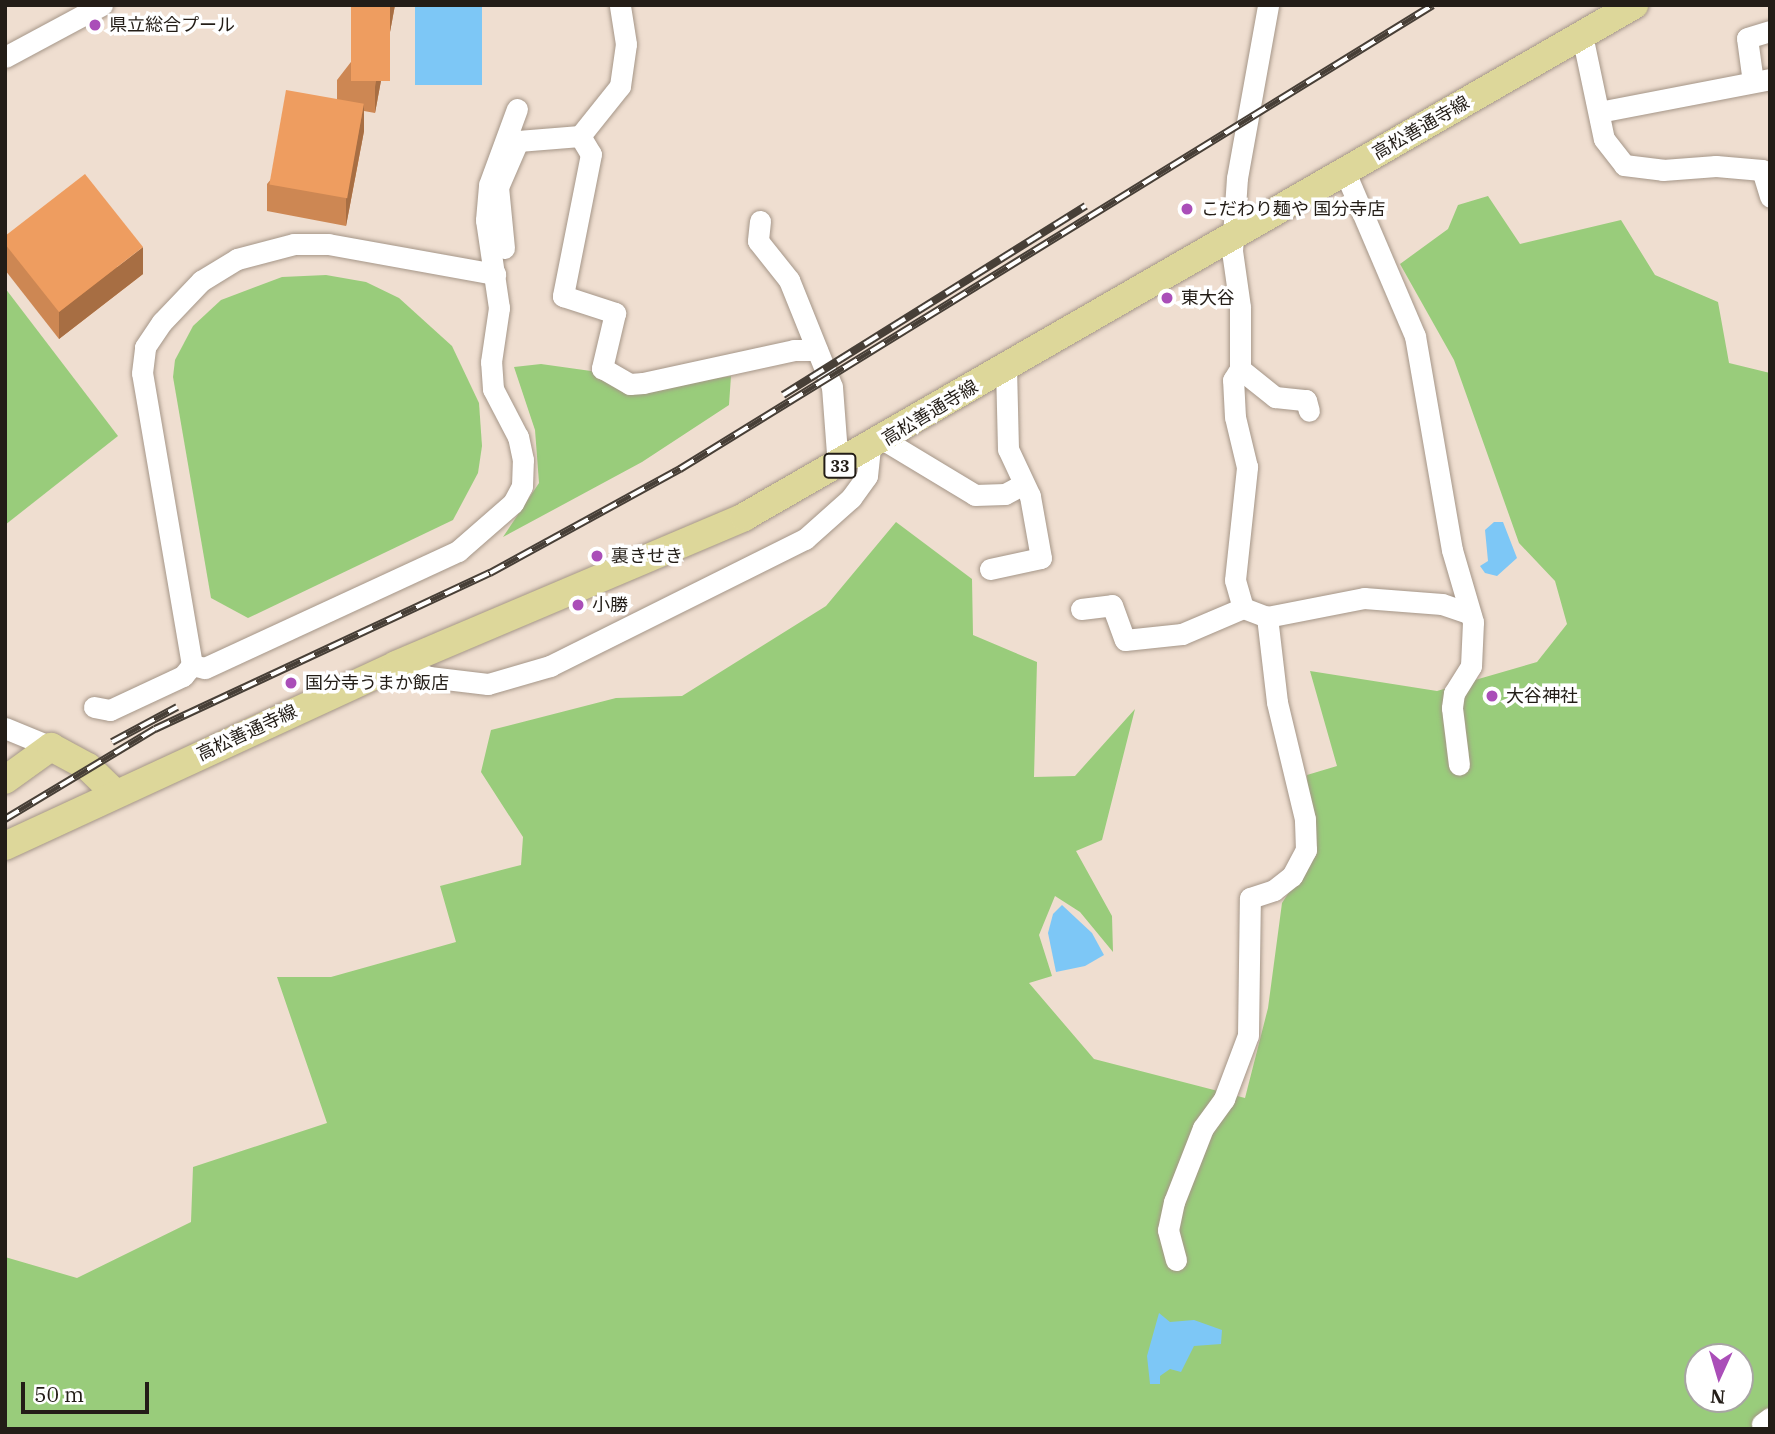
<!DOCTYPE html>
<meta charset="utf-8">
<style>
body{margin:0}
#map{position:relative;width:1775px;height:1434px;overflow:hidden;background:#efded0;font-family:"IBM Plex Serif","Noto Sans JP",serif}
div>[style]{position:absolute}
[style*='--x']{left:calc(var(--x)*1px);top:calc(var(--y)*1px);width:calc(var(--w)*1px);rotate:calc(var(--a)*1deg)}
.green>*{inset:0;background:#99cc7b}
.water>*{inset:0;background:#7dc7f6;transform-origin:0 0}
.roads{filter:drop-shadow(0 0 2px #a59688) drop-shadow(0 0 2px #a59688)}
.minor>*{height:21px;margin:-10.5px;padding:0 10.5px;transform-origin:10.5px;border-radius:10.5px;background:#fff}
.major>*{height:28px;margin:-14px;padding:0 14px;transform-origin:14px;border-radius:14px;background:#ddd79a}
.rail>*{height:8px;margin-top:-4px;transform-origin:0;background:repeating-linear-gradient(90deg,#fff 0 16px,#473f37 0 32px);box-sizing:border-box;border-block:2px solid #473f37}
.wall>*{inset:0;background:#cd8753}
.shaded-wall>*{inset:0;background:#a76e43}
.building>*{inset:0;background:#ee9d60;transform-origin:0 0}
.dots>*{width:19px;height:19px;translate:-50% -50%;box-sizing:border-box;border:4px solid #fff;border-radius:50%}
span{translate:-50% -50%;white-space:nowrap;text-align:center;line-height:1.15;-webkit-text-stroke:7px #fff;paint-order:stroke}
.shield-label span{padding:2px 5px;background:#fff;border:2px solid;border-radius:5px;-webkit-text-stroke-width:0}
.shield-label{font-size:16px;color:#231d17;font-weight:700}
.poi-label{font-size:18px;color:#231d17}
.left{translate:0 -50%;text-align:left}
.street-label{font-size:18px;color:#231d17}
.frame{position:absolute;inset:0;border:7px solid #231d17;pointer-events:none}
.north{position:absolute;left:1684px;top:1343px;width:70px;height:70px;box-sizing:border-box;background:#fff;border:2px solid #a7a5a2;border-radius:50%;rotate:184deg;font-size:19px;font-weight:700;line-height:28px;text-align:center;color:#231d17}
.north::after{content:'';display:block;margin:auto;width:24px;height:32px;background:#aa4eb8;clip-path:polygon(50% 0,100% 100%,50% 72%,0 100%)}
.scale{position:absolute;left:21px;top:1382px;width:128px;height:32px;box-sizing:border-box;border:4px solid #231d17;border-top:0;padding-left:9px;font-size:21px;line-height:24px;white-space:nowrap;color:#231d17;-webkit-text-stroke:5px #fff;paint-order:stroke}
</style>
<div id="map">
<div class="green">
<div style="clip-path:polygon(evenodd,1488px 196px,1520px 244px,1621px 220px,1655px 275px,1718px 302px,1729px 363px,1770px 373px,1770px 1429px,5px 1429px,5px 1257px,77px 1278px,191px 1222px,193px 1167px,327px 1123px,277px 977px,331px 977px,456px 942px,440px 886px,521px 865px,523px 837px,481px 772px,491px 730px,616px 698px,682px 696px,826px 606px,896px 522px,972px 579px,973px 635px,1037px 662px,1034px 777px,1075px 776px,1135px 709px,1102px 840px,1076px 851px,1112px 916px,1113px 952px,1080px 912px,1055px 896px,1039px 935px,1052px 976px,1029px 983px,1094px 1059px,1245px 1098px,1268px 1008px,1282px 903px,1309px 861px,1307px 775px,1337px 766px,1310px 671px,1437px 691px,1537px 662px,1567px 624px,1555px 581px,1519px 543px,1454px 360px,1400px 264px,1448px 229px,1458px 205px,1488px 196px,1698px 1357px,1740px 1357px,1740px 1399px,1698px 1399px,1698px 1357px)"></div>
<div style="clip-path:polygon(326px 275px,366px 282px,399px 298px,452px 346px,479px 403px,482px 446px,478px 473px,453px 520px,248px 618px,211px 598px,173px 377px,175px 360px,193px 326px,221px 300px,282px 277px)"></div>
<div style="clip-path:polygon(5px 288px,118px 436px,5px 525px)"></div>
<div style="clip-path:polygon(541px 364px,591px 371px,636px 390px,731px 376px,729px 405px,642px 462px,503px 537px,539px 483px,535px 430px,514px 367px)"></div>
</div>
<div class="water">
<div style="left:415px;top:5px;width:67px;height:80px"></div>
<div style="clip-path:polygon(1494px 522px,1503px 522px,1517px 558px,1497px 576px,1485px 573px,1480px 566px,1488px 561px,1485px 530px)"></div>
<div style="clip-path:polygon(1062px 905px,1092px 933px,1104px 955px,1085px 966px,1056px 972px,1048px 933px,1053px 914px)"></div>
<div style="clip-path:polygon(1159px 1313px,1170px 1322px,1194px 1320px,1222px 1330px,1221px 1344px,1194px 1346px,1181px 1372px,1170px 1369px,1160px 1376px,1160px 1384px,1150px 1384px,1147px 1356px)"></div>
</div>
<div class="roads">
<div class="minor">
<div style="--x:1582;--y:35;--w:106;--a:78.1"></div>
<div style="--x:1604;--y:139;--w:33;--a:52"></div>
<div style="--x:1624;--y:165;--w:39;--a:7"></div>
<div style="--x:1663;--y:170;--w:53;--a:-4.3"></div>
<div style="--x:1716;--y:166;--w:46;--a:5"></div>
<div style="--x:1762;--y:170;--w:28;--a:73"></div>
<div style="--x:5;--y:57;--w:110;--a:-28.2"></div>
<div style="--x:1753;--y:82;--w:44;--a:-97.8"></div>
<div style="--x:1747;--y:38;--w:24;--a:-17"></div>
<div style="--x:1599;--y:112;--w:174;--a:-10.9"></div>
<div style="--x:580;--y:136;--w:21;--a:59"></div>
<div style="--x:591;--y:154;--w:145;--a:101.2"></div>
<div style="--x:563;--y:296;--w:55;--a:18.1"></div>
<div style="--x:615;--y:313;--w:57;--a:103.3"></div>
<div style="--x:602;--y:368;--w:32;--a:30"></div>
<div style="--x:630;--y:384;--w:13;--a:-4"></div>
<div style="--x:643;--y:383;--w:155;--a:-12.3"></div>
<div style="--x:794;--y:350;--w:23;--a:0"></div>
<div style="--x:1345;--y:172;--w:178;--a:66.9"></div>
<div style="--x:1415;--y:336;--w:217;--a:80.2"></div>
<div style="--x:1452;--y:550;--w:75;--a:73.7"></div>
<div style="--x:1473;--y:622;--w:44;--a:92.6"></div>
<div style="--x:1471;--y:666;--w:32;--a:122"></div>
<div style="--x:1454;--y:693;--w:15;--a:98"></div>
<div style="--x:1452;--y:708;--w:57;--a:83"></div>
<div style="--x:760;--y:221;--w:20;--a:96"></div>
<div style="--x:758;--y:241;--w:50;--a:51.5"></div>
<div style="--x:789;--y:280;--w:115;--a:68.1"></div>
<div style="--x:832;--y:387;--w:80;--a:85.7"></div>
<div style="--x:504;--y:248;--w:61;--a:-95.6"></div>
<div style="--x:498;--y:187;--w:50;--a:-66.5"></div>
<div style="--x:518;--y:141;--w:62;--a:-4.6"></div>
<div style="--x:580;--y:136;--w:64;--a:-51.3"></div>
<div style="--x:620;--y:86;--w:42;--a:-81.9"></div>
<div style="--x:626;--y:44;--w:39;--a:-99"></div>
<div style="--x:1240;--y:369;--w:45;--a:38.7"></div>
<div style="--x:1275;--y:397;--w:31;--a:6"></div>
<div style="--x:1306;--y:400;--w:11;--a:75"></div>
<div style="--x:884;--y:440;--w:106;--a:31.1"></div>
<div style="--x:975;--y:495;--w:30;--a:-2"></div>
<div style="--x:1005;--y:494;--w:19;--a:-28"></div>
<div style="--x:990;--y:569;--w:52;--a:-12.2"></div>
<div style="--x:1041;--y:558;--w:63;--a:-100.1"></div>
<div style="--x:1030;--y:496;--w:52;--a:-115.1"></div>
<div style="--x:1008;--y:449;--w:82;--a:-91.4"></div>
<div style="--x:1081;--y:609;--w:31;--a:-7"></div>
<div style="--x:1112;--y:605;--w:37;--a:70"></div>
<div style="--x:1125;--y:640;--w:57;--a:-6"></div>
<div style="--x:1182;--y:634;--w:66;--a:-23.1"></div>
<div style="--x:1267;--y:617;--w:99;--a:-11.1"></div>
<div style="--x:1364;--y:598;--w:78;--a:4.4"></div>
<div style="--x:1442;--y:604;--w:28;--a:19"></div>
<div style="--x:192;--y:665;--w:296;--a:-99.7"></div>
<div style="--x:142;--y:373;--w:26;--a:-83"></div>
<div style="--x:145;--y:347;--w:30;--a:-56"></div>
<div style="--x:162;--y:322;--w:57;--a:-46.4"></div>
<div style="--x:201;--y:281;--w:42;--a:-31.4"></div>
<div style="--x:237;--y:259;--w:59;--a:-14.7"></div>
<div style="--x:294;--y:244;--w:34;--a:0"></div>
<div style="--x:328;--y:244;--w:170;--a:10.2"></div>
<div style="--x:396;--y:665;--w:35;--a:20"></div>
<div style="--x:429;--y:677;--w:59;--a:6.8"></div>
<div style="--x:488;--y:684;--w:65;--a:-16.2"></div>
<div style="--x:550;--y:666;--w:285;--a:-26.5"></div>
<div style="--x:805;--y:539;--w:62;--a:-41.7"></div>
<div style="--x:851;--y:498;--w:27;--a:-54"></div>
<div style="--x:867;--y:476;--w:27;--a:-84"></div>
<div style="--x:94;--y:707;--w:16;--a:11"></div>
<div style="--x:110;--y:710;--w:81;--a:-25"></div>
<div style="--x:183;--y:676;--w:14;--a:-51"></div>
<div style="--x:192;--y:665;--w:13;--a:13"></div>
<div style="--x:205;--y:668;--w:279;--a:-24.8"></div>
<div style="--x:458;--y:551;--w:73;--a:-41.1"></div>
<div style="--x:513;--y:503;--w:19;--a:-62"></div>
<div style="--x:522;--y:486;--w:26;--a:-88"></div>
<div style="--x:523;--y:460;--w:24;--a:-102"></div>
<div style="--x:518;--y:437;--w:54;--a:-117.5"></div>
<div style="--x:493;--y:389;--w:27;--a:-94"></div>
<div style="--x:491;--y:362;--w:55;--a:-81.6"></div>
<div style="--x:499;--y:308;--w:89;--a:-98.4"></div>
<div style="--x:486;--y:220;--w:35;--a:-85"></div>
<div style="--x:489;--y:185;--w:81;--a:-69.8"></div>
<div style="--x:5;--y:728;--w:50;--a:22.4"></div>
<div style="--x:1176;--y:1260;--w:31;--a:-105"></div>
<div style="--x:1168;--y:1230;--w:29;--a:-78"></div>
<div style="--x:1174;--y:1202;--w:79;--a:-68.6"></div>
<div style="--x:1203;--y:1128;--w:36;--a:-54"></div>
<div style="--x:1224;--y:1099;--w:68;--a:-69.4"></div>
<div style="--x:1248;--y:1035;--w:137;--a:-89.2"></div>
<div style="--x:1250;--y:898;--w:25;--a:-18"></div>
<div style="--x:1274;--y:890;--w:23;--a:-38"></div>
<div style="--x:1292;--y:876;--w:30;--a:-62"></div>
<div style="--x:1306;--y:850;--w:31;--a:-92"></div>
<div style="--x:1305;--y:819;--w:120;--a:-103.5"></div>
<div style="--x:1277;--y:702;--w:86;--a:-96.7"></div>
<div style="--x:1267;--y:617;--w:26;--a:-159"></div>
<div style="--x:1243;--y:608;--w:29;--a:-106"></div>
<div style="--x:1235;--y:580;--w:114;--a:-83.9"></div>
<div style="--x:1247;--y:467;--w:51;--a:-103.5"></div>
<div style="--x:1235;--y:417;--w:37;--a:-93"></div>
<div style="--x:1233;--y:380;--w:13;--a:-58"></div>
<div style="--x:1240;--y:369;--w:62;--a:-90"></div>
<div style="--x:1240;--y:307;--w:57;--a:-98.1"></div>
<div style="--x:1232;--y:251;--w:73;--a:-86.1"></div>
<div style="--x:1237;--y:178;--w:176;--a:-79.8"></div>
<div style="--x:1762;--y:1424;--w:10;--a:-37"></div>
</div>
<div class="major">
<div style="--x:5;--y:780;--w:57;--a:-35.7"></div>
<div style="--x:51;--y:747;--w:42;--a:28.4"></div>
<div style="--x:88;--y:767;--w:39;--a:44"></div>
<div style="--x:5;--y:846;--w:431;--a:-24.8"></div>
<div style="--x:396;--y:665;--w:378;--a:-23"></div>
<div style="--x:744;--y:517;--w:1027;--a:-29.91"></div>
</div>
</div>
<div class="rail">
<div style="--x:783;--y:395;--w:357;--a:-32"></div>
<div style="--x:112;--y:742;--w:74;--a:-28.3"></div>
<div style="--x:5;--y:819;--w:175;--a:-31"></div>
<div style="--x:155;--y:729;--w:370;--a:-25"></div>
<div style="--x:490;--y:573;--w:217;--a:-28.7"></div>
<div style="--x:680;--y:469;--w:884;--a:-31.64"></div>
</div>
<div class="wall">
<div style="clip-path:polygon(395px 5px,375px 113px,364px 111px,364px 131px,346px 226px,267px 211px,267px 184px,337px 99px,337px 80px)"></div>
<div style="clip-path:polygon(5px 236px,143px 274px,59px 339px,5px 270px)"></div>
</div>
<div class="shaded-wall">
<div style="clip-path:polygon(390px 5px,395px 5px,375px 113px,375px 87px)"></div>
<div style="clip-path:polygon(364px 104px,364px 131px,346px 226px,346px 199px)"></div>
<div style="clip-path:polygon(143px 247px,143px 274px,59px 339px,59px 312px)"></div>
</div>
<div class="building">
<div style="left:351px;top:5px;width:39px;height:76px"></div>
<div style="left:286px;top:90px;width:79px;height:96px;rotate:10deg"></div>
<div style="clip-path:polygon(85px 174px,143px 247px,59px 312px,5px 244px,5px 236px)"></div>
</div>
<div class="dots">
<div style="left:95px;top:25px;background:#aa4eb8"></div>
<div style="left:1187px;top:209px;background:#aa4eb8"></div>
<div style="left:1167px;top:298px;background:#aa4eb8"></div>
<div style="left:597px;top:556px;background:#aa4eb8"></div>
<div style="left:578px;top:605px;background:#aa4eb8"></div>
<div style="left:291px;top:683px;background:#aa4eb8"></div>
<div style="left:1492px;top:696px;background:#aa4eb8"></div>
</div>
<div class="shield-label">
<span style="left:840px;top:466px">33</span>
</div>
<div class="poi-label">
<span class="left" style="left:109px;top:25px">県立総合プール</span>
<span class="left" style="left:1201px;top:209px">こだわり麺や 国分寺店</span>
<span class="left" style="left:1181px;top:298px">東大谷</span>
<span class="left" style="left:611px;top:556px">裏きせき</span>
<span class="left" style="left:592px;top:605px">小勝</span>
<span class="left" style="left:305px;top:683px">国分寺うまか飯店</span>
<span class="left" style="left:1506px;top:696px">大谷神社</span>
</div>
<div class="street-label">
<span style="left:1421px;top:128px;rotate:-30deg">高松善通寺線</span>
<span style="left:930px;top:413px;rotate:-31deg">高松善通寺線</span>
<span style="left:247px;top:733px;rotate:-25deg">高松善通寺線</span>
</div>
<div class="frame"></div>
<div class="north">N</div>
<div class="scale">50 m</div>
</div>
